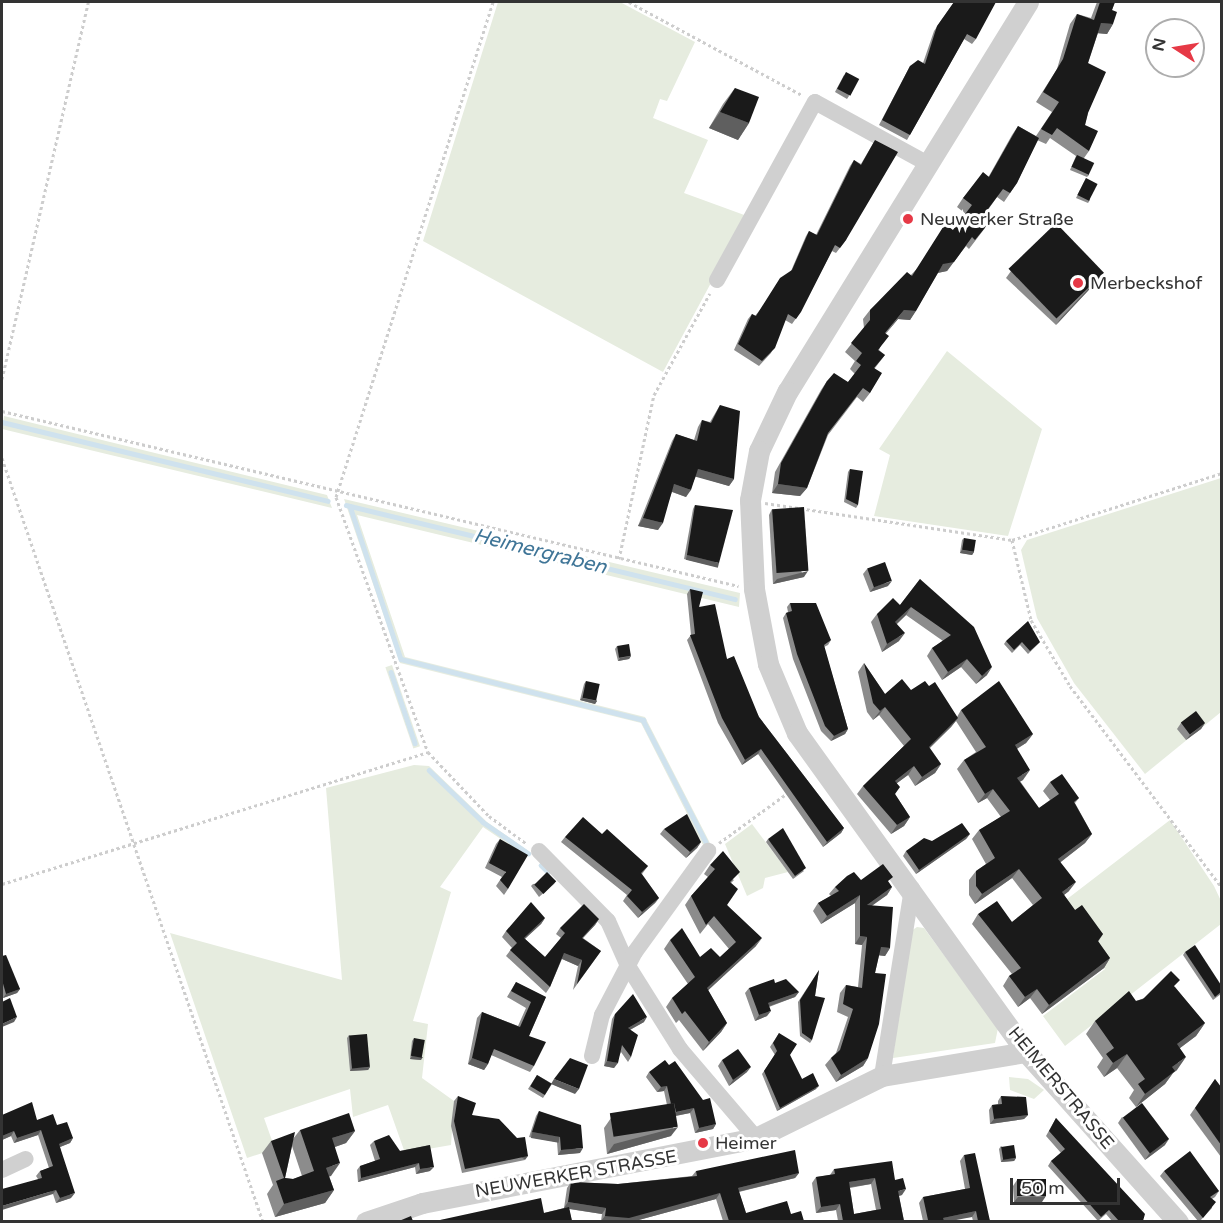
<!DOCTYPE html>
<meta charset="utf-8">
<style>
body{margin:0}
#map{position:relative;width:1223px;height:1223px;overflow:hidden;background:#fff;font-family:"Varela Round",sans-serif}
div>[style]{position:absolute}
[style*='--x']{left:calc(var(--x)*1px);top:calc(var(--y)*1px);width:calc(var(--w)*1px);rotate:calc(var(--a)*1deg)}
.green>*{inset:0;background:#e6ecdf;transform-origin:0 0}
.stream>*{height:4.5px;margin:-2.25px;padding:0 2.25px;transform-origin:2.25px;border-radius:2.25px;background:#cfe2ee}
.path>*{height:3px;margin-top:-1.5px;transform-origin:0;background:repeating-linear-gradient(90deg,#cdcdcd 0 3px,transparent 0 6px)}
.minor>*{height:16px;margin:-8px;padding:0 8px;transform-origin:8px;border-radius:8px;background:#d0d0d0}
.tertiary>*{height:21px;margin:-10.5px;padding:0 10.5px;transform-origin:10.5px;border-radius:10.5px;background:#d0d0d0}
.wall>*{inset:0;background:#8c8c8c}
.shaded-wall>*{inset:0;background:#5f5f5f;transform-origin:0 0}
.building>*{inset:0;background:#1a1a1a;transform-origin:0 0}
.dots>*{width:16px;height:16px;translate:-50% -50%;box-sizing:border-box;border:3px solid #fff;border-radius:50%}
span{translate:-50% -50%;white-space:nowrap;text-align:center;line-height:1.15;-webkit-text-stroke:6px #fff;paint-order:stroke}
.poi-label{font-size:18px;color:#333}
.left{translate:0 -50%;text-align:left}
.street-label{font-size:18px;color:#333}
.water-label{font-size:20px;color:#3f7597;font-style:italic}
.frame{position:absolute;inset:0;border:3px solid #333;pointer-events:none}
.north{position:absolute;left:1145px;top:18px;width:60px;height:60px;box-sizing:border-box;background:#fff;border:2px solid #adadad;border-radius:50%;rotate:282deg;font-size:16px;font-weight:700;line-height:24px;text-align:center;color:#333}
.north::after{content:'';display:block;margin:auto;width:21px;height:27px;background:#e63946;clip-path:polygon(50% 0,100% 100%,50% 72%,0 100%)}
.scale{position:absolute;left:1010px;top:1178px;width:110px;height:27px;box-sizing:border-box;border:3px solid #333;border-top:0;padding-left:8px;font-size:18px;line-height:21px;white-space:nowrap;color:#333;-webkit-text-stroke:4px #fff;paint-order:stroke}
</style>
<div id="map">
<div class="green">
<div style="clip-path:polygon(498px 2px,620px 2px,695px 42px,667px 101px,660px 99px,653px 118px,708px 140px,684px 193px,747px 216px,663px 372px,423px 241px)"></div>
<div style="clip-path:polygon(947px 351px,1042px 429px,1008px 536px,874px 516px,890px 455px,879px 449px)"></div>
<div style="clip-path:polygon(4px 416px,327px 495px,332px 508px,2px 429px)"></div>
<div style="clip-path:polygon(1221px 478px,1221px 712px,1145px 774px,1074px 683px,1037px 618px,1021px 550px,1027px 540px)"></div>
<div style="clip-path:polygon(344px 499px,740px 593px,739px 607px,357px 515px,405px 657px,645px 717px,711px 845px,705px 849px,641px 723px,400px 663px)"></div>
<div style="left:392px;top:665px;width:86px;height:7px;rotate:71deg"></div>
<div style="clip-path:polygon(414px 765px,429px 766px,487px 822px,530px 852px,526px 856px,483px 827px,440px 887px,451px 892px,413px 1021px,428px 1024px,422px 1078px,454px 1101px,451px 1145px,405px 1153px,388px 1105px,353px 1117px,350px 1089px,264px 1118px,275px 1149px,247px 1158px,170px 933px,342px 980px,326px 788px)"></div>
<div style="clip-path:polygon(1170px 820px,1214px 886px,1221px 901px,1221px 924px,1065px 1046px,1043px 1016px,1105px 969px,1058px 906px)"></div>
<div style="clip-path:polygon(752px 824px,788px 872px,765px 878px,763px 888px,747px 896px,725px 844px)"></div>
<div style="clip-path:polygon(917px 927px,924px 928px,998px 1028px,995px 1043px,893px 1058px,908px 933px)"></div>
<div style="clip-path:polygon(1009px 1077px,1028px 1079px,1044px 1090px,1034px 1099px,1010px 1090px)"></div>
</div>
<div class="stream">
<div style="--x:2;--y:422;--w:335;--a:13.6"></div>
<div style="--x:346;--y:505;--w:400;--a:13.6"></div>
<div style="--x:350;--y:506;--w:161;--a:71.6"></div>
<div style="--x:401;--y:659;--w:250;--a:14.1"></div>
<div style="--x:643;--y:720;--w:137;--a:62.7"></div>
<div style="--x:391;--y:672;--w:75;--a:71.3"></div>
<div style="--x:429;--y:770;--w:75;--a:43.9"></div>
<div style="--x:483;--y:822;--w:55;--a:34.6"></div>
<div style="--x:541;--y:865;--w:10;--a:45"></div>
</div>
<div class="path">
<div style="--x:493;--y:2;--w:519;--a:107.6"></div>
<div style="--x:336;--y:497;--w:271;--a:70.2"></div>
<div style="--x:428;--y:752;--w:88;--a:46.4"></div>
<div style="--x:489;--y:816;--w:47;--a:36.4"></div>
<div style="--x:629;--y:2;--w:196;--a:28.3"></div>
<div style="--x:2;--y:379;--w:387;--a:-77.1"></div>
<div style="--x:2;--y:411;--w:757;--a:13.37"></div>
<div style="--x:2;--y:458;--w:807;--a:71.14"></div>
<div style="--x:765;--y:503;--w:250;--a:8.5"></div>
<div style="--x:1012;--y:540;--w:220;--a:-17.7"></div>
<div style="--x:1012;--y:540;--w:82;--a:76.6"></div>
<div style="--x:1031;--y:620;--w:77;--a:59.4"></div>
<div style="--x:1070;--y:686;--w:253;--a:53"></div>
<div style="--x:619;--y:559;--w:168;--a:-78"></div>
<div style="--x:654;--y:395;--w:116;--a:-61.2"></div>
<div style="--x:719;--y:843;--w:87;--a:-36.1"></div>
<div style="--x:2;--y:884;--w:446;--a:-17.2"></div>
</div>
<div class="minor">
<div style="--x:717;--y:280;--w:203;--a:-61.2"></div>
<div style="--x:815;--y:102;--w:131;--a:28.7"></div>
<div style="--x:539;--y:851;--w:98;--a:45.4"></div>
<div style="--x:608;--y:921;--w:49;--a:66"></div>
<div style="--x:628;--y:966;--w:98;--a:57.9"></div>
<div style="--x:680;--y:1049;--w:117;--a:49.5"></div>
<div style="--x:592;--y:1056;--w:42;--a:-76.3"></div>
<div style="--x:602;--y:1015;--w:71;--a:-62.4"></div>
<div style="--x:635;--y:952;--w:125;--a:-54.1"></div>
<div style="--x:882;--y:1076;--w:190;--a:-80.9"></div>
<div style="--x:2;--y:1170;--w:26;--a:-25"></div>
</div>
<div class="tertiary">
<div style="--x:1028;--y:2;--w:458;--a:121.7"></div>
<div style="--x:787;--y:392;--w:65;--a:115.4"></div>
<div style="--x:759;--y:451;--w:50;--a:100.4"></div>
<div style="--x:750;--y:500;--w:89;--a:87.4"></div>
<div style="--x:754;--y:589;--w:76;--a:79.4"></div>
<div style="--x:768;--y:664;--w:75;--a:67.2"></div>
<div style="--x:797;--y:733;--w:393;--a:54.3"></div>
<div style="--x:1026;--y:1052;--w:228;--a:48.2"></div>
<div style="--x:366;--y:1222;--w:59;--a:-18.7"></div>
<div style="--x:422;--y:1203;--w:340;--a:-11"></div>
<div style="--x:756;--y:1138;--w:140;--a:-26.2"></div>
<div style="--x:882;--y:1076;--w:146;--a:-9.5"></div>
</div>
<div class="wall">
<div style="clip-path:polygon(954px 2px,976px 39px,972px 44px,964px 39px,907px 140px,879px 125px,910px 66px,923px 63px,934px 31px)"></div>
<div style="clip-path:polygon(1097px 2px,1115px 2px,1112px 10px,1113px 24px,1107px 34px,1098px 33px,1088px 63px,1088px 113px,1085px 125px,1089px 151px,1084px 158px,1089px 175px,1087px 177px,1070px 170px,1076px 156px,1050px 138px,1046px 144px,1037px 140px,1017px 183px,1004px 202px,997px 197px,985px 214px,985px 228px,969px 249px,966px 246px,947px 271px,938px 273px,910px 320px,898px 319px,886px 333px,879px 350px,885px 355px,875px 368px,870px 393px,863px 402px,857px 397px,828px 435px,807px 488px,800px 496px,772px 493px,775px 472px,821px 390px,827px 381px,848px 382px,855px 374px,850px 369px,855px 361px,845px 352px,864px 328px,863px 319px,870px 310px,911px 275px,953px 230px,966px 214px,957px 207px,963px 198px,989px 176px,1012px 135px,1018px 126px,1036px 136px,1052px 112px,1036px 102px,1057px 69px,1070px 24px,1077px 14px,1091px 18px)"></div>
<div style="clip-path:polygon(844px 75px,849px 96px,847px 99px,835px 92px)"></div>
<div style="clip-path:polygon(735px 88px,749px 123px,738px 140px,709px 128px,723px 104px)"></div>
<div style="clip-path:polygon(875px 140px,846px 240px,836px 253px,832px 251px,797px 317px,792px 324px,785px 320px,771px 353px,759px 366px,734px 350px,748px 319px,752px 314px,755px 316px,791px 271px,806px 236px,809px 231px,816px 235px,850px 166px,854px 160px,861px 164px)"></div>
<div style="clip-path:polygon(1086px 178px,1090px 200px,1088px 203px,1076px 198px)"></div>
<div style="clip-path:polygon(1011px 271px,1099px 279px,1056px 325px,1006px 278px)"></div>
<div style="clip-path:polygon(720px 405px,734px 479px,729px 486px,696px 476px,686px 497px,672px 492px,658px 530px,638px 526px,672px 441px,676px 434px,694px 440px,698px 427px,702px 420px,710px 422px)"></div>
<div style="clip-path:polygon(850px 469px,858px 505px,856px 508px,844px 502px,848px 472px)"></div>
<div style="clip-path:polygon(695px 505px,717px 567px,684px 559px,693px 509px)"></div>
<div style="clip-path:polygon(772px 509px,804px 577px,773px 584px,769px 515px)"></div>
<div style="clip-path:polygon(964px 538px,974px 552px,972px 555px,960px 553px,962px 540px)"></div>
<div style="clip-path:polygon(867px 569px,888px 586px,870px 592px,863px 574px)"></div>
<div style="clip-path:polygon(920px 579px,987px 675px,976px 684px,961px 667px,942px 680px,927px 656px,932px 648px,943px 641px,906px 615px,897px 624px,899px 641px,882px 652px,871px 622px,877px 614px,900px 605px)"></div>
<div style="clip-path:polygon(690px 589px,727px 659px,759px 717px,844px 828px,841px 833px,823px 847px,758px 754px,742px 765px,718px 723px,687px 640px,691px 635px,687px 594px)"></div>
<div style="clip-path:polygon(790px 603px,831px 640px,828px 645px,824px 647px,848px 729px,845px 734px,831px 741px,821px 731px,793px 659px,783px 618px,786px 613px,788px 612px,787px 607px)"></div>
<div style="clip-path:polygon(1006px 641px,1040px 642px,1028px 654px,1020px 645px,1012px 653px,1004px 644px)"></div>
<div style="clip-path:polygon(617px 646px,631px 656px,629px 659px,618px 661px,615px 649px)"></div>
<div style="clip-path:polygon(864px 663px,885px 694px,911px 690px,929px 686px,957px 717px,961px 710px,1033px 734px,1026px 743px,1017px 749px,1023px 780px,1020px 781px,1039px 808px,1050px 800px,1043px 791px,1050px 782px,1079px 798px,1075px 803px,1092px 834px,1085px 843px,1060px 862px,1069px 891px,1064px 895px,1075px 910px,1103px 934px,1098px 942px,1110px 958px,1104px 968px,1042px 1014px,1030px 998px,1018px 1007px,1003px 986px,1009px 976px,1012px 974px,972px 924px,978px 914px,1012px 922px,1033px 905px,1012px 878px,975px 904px,969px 895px,969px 880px,976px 871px,986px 864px,972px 839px,979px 830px,1001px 817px,987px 798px,978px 803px,957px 769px,964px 760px,976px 752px,956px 721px,951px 727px,930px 748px,941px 764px,935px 773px,915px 786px,908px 775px,897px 783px,895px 794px,910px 817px,904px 826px,891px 834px,857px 794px,863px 786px,904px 746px,879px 715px,873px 720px,867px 712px,858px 672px)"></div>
<div style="clip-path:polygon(586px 681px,597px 701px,595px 704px,580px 700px,584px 684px)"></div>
<div style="clip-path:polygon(1181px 723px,1205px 723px,1201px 729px,1186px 740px,1177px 729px)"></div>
<div style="clip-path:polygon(664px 829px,701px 842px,697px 848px,686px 858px,660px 834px)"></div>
<div style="clip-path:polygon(602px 834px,648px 866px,642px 874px,659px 898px,655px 903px,638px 918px,623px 901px,627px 895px,561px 842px,565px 837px)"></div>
<div style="clip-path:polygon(970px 834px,966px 839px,916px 874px,903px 856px,906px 851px,932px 841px)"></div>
<div style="clip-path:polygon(500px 839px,508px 889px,504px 895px,496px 886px,502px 877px,485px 868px,496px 844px)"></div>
<div style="clip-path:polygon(768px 839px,804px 871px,793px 879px,766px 842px)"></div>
<div style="clip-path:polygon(710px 865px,734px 880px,731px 883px,727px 905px,756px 946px,708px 990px,727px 1023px,721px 1032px,703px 1051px,679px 1020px,676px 1023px,666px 1007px,672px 998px,688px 984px,664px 949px,670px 940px,700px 957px,720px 957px,729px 949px,708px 924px,700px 934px,685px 905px,691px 896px,708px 877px,704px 874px)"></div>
<div style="clip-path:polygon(861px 880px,889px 883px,892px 887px,887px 895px,872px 905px,890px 948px,885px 956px,879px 955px,875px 973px,868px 1058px,863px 1066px,836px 1082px,825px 1065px,831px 1058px,836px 1053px,848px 1017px,837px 1012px,840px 993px,846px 985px,858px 987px,862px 945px,855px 944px,855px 903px,821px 924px,813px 911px,818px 903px,831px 896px,829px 894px,835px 887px)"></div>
<div style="clip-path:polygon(556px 881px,554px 884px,539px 897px,531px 886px,533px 884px)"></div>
<div style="clip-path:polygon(545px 918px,541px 924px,525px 939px,545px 957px,561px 938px,556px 934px,560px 928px,599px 919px,595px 925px,583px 938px,601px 951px,573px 990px,578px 966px,562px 959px,550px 987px,546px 993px,506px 956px,512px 948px,502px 937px,506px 931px)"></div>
<div style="clip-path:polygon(1185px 952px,1221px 994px,1213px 1000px,1183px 955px)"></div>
<div style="clip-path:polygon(2px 956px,20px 989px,17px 993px,3px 998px,2px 995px)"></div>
<div style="clip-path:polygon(819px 970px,815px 996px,812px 1040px,810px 1043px,800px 1036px,798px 1002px)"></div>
<div style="clip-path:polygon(516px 982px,546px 997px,529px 1036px,534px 1066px,530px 1072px,491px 1055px,488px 1064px,484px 1070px,468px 1064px,477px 1018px,482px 1012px,518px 1026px,526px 1008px,507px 997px)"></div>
<div style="clip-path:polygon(1175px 987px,1205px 1023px,1196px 1036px,1180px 1048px,1177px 1070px,1173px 1073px,1165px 1084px,1136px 1107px,1129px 1098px,1134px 1090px,1117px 1068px,1104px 1077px,1097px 1067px,1103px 1058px,1086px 1034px,1095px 1021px,1136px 1001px)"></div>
<div style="clip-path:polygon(749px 988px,799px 992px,795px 997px,769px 1007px,767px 1016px,755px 1021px,745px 993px)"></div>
<div style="clip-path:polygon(615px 1014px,644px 1022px,630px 1030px,631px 1057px,628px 1062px,621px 1052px,614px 1068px,604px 1066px,612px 1019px)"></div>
<div style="clip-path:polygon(779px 1033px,802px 1079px,816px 1089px,777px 1111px,762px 1074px,775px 1055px,770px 1047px)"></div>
<div style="clip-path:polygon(349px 1035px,370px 1067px,368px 1070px,350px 1071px,347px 1038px)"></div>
<div style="clip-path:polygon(414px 1038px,421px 1060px,410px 1059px,412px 1041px)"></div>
<div style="clip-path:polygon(722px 1060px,747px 1072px,729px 1086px,718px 1066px)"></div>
<div style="clip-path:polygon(649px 1072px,716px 1124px,713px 1129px,695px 1133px,690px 1113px,676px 1116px,671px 1136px,607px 1154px,604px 1128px,611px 1118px,667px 1105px,664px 1091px,657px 1092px,646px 1077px)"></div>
<div style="clip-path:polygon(537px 1075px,551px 1083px,575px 1094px,552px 1084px,543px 1098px,528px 1089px)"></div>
<div style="clip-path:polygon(1215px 1079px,1221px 1087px,1221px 1157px,1190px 1115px)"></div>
<div style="clip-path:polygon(458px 1096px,472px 1115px,525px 1160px,462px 1173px,451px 1126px,454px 1101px)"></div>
<div style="clip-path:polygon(1001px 1096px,1028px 1115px,1024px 1119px,990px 1124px,989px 1110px,992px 1105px,998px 1104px,998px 1101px)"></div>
<div style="clip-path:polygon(539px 1111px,580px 1153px,558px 1155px,557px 1142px,529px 1137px,536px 1116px)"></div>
<div style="clip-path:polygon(2px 1115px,37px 1120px,57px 1125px,73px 1138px,70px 1143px,60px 1147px,71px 1198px,56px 1203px,53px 1194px,38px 1179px,36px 1176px,40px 1171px,49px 1168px,38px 1135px,14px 1143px,11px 1136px,2px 1140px)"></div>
<div style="clip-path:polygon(1122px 1117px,1165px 1145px,1145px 1160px,1118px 1123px)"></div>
<div style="clip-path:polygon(1056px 1118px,1143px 1221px,1112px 1221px,1106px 1214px,1098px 1221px,1048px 1166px,1051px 1161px,1061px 1153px,1046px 1136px)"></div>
<div style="clip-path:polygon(evenodd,300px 1130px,355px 1131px,346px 1143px,335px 1147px,331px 1176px,329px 1176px,334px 1190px,325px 1203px,275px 1217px,267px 1194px,273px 1185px,262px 1153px,271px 1141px,293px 1139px,300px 1130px,292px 1146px,302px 1176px,293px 1179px,285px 1178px,292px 1146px)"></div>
<div style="clip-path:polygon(374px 1141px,400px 1151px,430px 1145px,430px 1171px,416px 1174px,415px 1167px,358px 1182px,357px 1170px,360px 1166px,375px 1161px,370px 1145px)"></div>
<div style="clip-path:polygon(1001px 1146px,1016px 1158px,1014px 1161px,1001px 1162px,999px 1149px)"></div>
<div style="clip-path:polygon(964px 1155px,990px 1221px,973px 1221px,972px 1217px,923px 1221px,919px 1203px,923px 1197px,965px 1189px,960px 1161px)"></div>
<div style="clip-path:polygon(evenodd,834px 1169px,895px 1180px,902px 1195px,899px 1196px,904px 1221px,838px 1221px,836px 1210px,816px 1213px,812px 1183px,816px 1177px,830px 1175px,834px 1169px,871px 1184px,876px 1210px,854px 1214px,850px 1188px,871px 1184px)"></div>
<div style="clip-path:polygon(696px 1171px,799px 1173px,795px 1178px,739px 1192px,746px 1213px,791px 1214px,804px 1221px,723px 1221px,716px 1199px,635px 1221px,601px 1221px,602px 1214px,569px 1209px,572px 1221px,439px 1221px,440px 1220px,544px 1213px,564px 1208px,567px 1188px,571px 1182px,618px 1184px,692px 1176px)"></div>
<div style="clip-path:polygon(1164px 1171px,1219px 1191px,1215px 1197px,1212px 1199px,1212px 1208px,1200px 1221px,1198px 1221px,1160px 1176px)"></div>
<div style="clip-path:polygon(1017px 1180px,1042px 1202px,1014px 1202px,1013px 1186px)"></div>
</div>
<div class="shaded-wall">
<div style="clip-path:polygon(1101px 23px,1113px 24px,1107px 34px,1095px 33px)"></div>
<div style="clip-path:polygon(720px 112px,749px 123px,738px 140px,709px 128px)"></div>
<div style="clip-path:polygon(972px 237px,947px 271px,937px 273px,943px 264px)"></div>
<div style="clip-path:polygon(1104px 272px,1099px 279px,1056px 325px,1061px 318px)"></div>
<div style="clip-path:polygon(904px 310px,916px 311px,910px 320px,898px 319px,879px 342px)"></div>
<div style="clip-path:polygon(698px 469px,734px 479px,729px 486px,693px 476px)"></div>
<div style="clip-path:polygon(674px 484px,691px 490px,686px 497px,670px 491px)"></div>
<div style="clip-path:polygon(778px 484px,807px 488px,800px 496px,772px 493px)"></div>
<div style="clip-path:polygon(643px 518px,663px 523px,658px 530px,638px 526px)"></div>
<div style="clip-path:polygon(962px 550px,974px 552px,972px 555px,960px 553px)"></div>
<div style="left:687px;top:555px;width:33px;height:5px;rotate:14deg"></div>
<div style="clip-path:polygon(808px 571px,804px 577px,773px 584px,777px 579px)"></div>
<div style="clip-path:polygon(892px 581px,888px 586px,870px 592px,874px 587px)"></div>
<div style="clip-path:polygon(911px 607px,906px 615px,890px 630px,895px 622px)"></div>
<div style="clip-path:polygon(905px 633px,899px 641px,882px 652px,887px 644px)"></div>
<div style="clip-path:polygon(631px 656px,629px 659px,618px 661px,620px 658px)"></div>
<div style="clip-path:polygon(967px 659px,961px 667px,942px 680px,948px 672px)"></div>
<div style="clip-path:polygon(992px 667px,987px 675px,976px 684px,982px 676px)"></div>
<div style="clip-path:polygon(582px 698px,597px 701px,595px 704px,580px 700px)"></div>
<div style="clip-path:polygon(885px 707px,879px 715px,873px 720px,880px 711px)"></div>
<div style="clip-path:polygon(958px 718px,951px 727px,922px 755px,929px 747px)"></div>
<div style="clip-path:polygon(1205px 723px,1201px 729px,1186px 740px,1190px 735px)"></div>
<div style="clip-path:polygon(848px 729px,845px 734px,831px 741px,834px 736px)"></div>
<div style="clip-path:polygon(1033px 734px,1026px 743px,1008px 754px,1015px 745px)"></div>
<div style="clip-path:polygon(761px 749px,758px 754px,742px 765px,745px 760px)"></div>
<div style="clip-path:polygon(941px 764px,935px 773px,915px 786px,922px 777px)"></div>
<div style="clip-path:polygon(914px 766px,908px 775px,889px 789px,895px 781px)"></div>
<div style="clip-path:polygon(1030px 770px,1023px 780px,1011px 787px,1017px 778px)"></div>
<div style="clip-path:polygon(993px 789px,987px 798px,978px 803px,985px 794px)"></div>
<div style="clip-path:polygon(910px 817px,904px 826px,891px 834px,897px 825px)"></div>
<div style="clip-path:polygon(844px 828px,841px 833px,823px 847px,827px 842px)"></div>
<div style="clip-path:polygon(970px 834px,966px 839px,916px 874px,919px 870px)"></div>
<div style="clip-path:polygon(1092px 834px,1085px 843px,1052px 869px,1058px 859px)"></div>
<div style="clip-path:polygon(701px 842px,697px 848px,686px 858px,690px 852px)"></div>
<div style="clip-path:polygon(1019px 869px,1012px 878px,975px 904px,982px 894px)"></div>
<div style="clip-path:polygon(1076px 882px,1069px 891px,1055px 902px,1062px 892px)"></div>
<div style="clip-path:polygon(892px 887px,887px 895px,862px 913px,867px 905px)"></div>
<div style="clip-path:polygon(860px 895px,855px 903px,821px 924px,827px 916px)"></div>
<div style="clip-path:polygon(659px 898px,655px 903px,638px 918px,642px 912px)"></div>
<div style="clip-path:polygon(545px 918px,541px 924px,520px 943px,524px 938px)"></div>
<div style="clip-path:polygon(599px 919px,595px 925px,578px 943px,582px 938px)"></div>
<div style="clip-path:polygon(860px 936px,867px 937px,862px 945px,855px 944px)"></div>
<div style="clip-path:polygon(762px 938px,756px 946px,701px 997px,707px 988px)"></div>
<div style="clip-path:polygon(881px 947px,890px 948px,885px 956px,875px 955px)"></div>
<div style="clip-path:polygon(564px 953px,582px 960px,578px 966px,560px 958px)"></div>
<div style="clip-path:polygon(1110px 958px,1104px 968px,1042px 1014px,1049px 1005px)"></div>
<div style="clip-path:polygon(20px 989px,17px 993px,3px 998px,6px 994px)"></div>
<div style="clip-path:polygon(1037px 989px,1030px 998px,1018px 1007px,1025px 997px)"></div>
<div style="clip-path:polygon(799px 992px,795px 997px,764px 1008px,768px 1003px)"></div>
<div style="clip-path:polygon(771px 1011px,767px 1016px,755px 1021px,759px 1015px)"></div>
<div style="clip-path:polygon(17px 1017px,14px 1022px,2px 1027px,2px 1024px)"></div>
<div style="clip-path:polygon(647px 1017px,644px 1022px,624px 1033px,628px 1028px)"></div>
<div style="clip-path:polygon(727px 1023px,721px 1032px,703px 1051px,709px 1042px)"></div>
<div style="clip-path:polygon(1205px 1023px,1196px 1036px,1168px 1057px,1177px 1044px)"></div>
<div style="clip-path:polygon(1127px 1054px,1117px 1068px,1104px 1077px,1113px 1063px)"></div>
<div style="clip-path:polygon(412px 1056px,423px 1057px,421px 1060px,410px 1059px)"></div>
<div style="clip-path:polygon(1186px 1057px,1177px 1070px,1173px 1073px,1165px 1084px,1136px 1107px,1145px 1094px,1172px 1067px)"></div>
<div style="clip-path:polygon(472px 1058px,488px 1064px,484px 1070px,468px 1064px)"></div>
<div style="clip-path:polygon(868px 1058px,863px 1066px,836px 1082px,841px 1075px)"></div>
<div style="clip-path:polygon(607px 1061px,618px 1063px,614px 1068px,604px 1066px)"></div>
<div style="clip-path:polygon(370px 1067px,368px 1070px,350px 1071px,352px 1068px)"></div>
<div style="clip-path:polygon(751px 1067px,747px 1072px,729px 1086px,733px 1080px)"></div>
<div style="clip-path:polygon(554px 1079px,579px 1089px,575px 1094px,551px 1084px)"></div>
<div style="clip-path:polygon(667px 1086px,664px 1091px,657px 1092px,661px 1087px)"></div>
<div style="clip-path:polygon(819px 1086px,816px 1089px,777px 1111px,780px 1108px)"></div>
<div style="clip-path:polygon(694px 1108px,690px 1113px,669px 1117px,673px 1113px)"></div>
<div style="clip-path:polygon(1028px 1115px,1024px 1119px,990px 1124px,994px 1119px)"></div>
<div style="clip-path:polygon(716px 1124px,713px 1129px,695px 1133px,699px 1128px)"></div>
<div style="clip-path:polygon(678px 1127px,671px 1136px,607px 1154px,614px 1144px)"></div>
<div style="clip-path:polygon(41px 1130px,38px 1135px,14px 1143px,17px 1138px)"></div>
<div style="clip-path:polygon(14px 1131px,11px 1136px,2px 1140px,2px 1136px)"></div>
<div style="clip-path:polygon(355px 1131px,346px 1143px,323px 1151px,332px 1138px)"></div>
<div style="left:532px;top:1132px;width:28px;height:6px;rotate:10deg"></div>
<div style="clip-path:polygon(73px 1138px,70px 1143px,55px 1149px,59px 1144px)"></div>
<div style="clip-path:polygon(1169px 1139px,1165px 1145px,1145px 1160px,1149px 1154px)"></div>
<div style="clip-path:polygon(583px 1148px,580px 1153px,558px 1155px,561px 1150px)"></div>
<div style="left:528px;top:1156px;width:5px;height:64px;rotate:127deg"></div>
<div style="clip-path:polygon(1016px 1158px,1014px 1161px,1001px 1162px,1003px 1159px)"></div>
<div style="clip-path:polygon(340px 1163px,331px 1176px,317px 1181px,326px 1168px)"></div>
<div style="clip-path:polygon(419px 1163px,415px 1167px,358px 1182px,361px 1178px)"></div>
<div style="clip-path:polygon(434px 1167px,430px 1171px,416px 1174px,420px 1169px)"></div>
<div style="clip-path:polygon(799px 1173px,795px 1178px,733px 1193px,738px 1188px)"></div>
<div style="clip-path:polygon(875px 1178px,871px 1184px,845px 1188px,849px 1182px)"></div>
<div style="clip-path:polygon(906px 1189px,902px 1195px,894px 1197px,898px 1191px)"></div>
<div style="clip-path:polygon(56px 1190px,53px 1194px,2px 1210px,2px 1206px)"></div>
<div style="clip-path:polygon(334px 1190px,325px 1203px,275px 1217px,284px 1204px)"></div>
<div style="clip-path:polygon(75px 1193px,71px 1198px,56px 1203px,60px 1198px)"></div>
<div style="clip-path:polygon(720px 1193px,716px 1199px,635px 1221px,601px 1221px,605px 1216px)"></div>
<div style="clip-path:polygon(1046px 1196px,1042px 1202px,1014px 1202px,1018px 1197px)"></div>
<div style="clip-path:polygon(568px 1202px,606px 1208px,602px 1214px,564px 1208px)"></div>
<div style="clip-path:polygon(840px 1204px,836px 1210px,816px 1213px,821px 1207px)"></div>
<div style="clip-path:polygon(976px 1211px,972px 1217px,951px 1221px,941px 1221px,943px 1218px)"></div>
</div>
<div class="building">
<div style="clip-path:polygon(954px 2px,996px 2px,976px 39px,967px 34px,910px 135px,882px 120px,910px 66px,918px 60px,925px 64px,937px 26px)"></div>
<div style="clip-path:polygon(1100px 2px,1115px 2px,1112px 10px,1117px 12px,1113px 24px,1101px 23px,1088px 63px,1106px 72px,1088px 113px,1085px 125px,1098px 131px,1089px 151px,1057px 128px,1052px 135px,1041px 129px,1059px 102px,1043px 92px,1063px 59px,1077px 14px,1094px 20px)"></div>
<div style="left:846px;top:72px;width:15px;height:19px;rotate:28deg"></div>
<div style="clip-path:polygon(735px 88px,759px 97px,749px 123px,720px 112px)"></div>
<div style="clip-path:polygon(1018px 126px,1039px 138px,1017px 183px,1010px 193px,1003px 189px,985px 213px,992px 219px,975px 240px,972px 237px,954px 262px,943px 264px,916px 311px,904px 310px,885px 333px,889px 336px,878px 350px,885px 355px,874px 368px,882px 373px,870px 393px,863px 388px,828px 433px,807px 488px,778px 484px,781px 463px,827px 381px,834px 373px,848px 382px,861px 365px,856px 361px,862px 353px,851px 343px,870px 320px,870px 310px,907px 272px,912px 276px,945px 224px,953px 230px,972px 205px,963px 198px,983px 172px,989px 177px)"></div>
<div style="clip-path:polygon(875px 140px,898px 152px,846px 240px,840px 248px,835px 245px,801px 312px,796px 319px,788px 314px,775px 348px,762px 361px,738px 344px,752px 314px,756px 316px,780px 278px,792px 270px,809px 231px,817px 235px,854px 160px,861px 165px)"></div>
<div style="left:1077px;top:155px;width:19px;height:13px;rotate:25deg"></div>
<div style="left:1086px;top:178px;width:13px;height:19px;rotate:27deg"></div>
<div style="left:1056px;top:223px;width:69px;height:66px;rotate:46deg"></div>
<div style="clip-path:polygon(720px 405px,740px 411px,734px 479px,698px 469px,691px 490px,674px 484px,663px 523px,643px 518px,676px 434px,697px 441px,702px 420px,711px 423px)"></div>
<div style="clip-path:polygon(850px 469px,863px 471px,858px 505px,846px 499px)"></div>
<div style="clip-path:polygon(695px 505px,733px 510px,719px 563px,687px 555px)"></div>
<div style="left:804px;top:507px;width:64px;height:32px;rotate:86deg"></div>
<div style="left:964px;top:538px;width:12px;height:12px;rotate:9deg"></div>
<div style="left:885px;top:562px;width:20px;height:19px;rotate:70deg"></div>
<div style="clip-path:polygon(920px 579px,974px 627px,992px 667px,982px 676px,967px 659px,948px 672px,932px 648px,951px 635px,911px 607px,895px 622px,905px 633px,887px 644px,877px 614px,893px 598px,900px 605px)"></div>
<div style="clip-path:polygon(690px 589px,703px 592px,699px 607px,715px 604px,727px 659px,734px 656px,759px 717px,844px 828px,827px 842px,761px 749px,745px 760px,722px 718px,690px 635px,695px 634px)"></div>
<div style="clip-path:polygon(790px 603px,816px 603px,831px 640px,824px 645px,848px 729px,834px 736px,825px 726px,797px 654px,786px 613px,792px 611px)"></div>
<div style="clip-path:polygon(1028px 621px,1040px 642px,1030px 651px,1022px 642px,1014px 650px,1006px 641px)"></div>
<div style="left:629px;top:644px;width:12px;height:12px;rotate:81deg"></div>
<div style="clip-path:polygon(864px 663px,885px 694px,902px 679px,911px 690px,925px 681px,929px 686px,935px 682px,958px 718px,929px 747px,941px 764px,922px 777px,914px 766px,895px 781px,900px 787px,895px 794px,910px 817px,897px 825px,863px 786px,911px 739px,885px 707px,880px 711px,873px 703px)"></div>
<div style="left:586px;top:681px;width:14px;height:17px;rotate:12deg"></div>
<div style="clip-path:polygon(999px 681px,1033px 734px,1015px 745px,1030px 770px,1017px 778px,1039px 808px,1059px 794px,1050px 782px,1062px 774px,1079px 798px,1074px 802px,1092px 834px,1058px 859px,1076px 882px,1062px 892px,1075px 910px,1082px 905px,1103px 934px,1098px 941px,1110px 958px,1049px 1005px,1037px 989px,1025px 997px,1009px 976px,1021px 968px,978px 914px,997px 901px,1012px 922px,1042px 898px,1019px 869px,982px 894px,976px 886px,976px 871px,995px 858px,979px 830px,1010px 811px,993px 789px,985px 794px,964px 760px,986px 747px,961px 710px)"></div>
<div style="left:1196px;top:711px;width:15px;height:19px;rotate:53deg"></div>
<div style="clip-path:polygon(687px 814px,701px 842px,690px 852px,664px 829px)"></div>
<div style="clip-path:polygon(583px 817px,602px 834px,607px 829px,648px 866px,641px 873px,659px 898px,642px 912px,627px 896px,632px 890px,565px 837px)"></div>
<div style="clip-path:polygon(962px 823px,970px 834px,919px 870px,906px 851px,924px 838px,932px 841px)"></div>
<div style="clip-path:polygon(783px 828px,806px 868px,795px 876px,768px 839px)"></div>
<div style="clip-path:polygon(500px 839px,528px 855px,508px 889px,500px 880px,506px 872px,489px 863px)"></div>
<div style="clip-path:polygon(723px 851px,740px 872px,730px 882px,738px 889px,727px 905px,762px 938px,707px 988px,727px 1023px,709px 1042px,685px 1011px,682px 1014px,672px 998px,695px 977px,670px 940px,682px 928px,700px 957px,711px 948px,720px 957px,736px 942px,714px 916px,706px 925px,691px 896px,715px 869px,710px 865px)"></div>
<div style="clip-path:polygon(883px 864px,893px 877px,888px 881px,892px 887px,867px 905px,893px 907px,890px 948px,881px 947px,875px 973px,886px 974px,879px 1024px,868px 1058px,841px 1075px,831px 1058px,840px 1050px,853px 1009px,843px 1004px,846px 985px,862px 988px,867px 937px,860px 936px,860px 895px,827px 916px,818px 903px,839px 891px,835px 887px,847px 876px,854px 872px,861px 880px)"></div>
<div style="left:547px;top:872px;width:13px;height:18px;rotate:45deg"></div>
<div style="clip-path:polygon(531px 902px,545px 918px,524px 938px,545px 957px,565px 933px,560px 928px,584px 904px,599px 919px,582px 938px,601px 951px,577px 984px,582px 960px,564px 953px,550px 987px,510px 950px,517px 943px,506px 931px)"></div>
<div style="clip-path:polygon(1195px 945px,1221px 985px,1221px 992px,1215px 997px,1185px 952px)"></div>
<div style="clip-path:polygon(6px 955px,20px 989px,6px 994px,2px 980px,2px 956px)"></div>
<div style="clip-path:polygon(819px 970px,815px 996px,825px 998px,812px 1040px,802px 1033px,800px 1000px)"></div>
<div style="clip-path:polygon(1171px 971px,1180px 980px,1174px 986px,1205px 1023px,1177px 1044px,1186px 1057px,1172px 1067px,1175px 1071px,1145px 1094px,1138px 1084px,1145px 1079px,1127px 1054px,1113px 1063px,1106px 1054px,1114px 1048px,1095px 1021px,1129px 991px,1136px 1001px,1143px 999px)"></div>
<div style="clip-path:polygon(774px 979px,775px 983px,786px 979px,799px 992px,768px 1003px,771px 1011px,759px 1015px,749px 988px)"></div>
<div style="clip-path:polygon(516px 982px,546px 997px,529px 1036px,546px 1042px,534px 1066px,494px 1049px,488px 1064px,472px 1058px,482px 1012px,520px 1027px,531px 1002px,511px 991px)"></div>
<div style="clip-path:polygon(633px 994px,647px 1017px,628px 1028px,638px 1035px,631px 1057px,622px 1045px,618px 1063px,607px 1061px,615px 1014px)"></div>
<div style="clip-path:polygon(10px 998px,17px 1017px,2px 1024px,2px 1002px)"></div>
<div style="clip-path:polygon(779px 1033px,797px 1044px,790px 1055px,802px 1079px,813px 1073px,819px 1086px,780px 1108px,764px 1071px,777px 1051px,773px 1043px)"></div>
<div style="left:367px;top:1034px;width:33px;height:18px;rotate:85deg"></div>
<div style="left:414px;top:1038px;width:11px;height:18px;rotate:10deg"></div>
<div style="clip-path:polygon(738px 1049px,751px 1067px,733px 1080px,722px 1060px)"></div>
<div style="clip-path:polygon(570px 1058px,588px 1065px,579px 1089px,554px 1079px)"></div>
<div style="clip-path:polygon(665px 1060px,669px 1065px,675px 1061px,703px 1100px,710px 1098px,716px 1124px,699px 1128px,694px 1108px,676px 1112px,674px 1103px,671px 1104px,667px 1086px,661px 1087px,649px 1072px)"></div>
<div style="left:537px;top:1075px;width:17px;height:13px;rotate:31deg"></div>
<div style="clip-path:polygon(1215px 1079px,1221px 1087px,1221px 1145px,1195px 1108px)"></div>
<div style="clip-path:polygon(458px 1096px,476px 1103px,472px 1115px,499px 1119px,517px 1138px,525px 1137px,528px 1156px,465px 1169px,454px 1121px)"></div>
<div style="clip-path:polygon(1001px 1096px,1026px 1097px,1028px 1115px,994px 1119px,992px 1105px,1002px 1104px)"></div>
<div style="clip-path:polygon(32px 1102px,37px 1120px,53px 1114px,57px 1125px,67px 1122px,73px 1138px,59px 1144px,75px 1193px,60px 1198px,56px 1190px,2px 1206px,2px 1189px,42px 1178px,40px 1171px,53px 1166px,41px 1130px,17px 1138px,14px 1131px,2px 1136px,2px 1115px)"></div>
<div style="left:674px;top:1103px;width:24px;height:65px;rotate:81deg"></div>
<div style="left:1142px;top:1103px;width:45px;height:24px;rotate:53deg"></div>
<div style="clip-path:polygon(539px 1111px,581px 1125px,583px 1148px,561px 1150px,560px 1137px,532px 1132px)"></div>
<div style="clip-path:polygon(349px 1113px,355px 1131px,332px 1138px,340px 1163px,326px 1168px,334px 1190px,284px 1204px,276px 1181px,284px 1178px,271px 1141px,295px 1132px,285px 1178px,293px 1179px,314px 1171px,300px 1130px)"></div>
<div style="clip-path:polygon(1056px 1118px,1145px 1214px,1143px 1221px,1119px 1221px,1109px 1210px,1101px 1217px,1051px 1161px,1065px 1149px,1049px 1131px)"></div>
<div style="clip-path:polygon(389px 1135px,400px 1151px,430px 1145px,434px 1167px,420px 1169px,419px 1163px,361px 1178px,360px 1166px,380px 1159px,374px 1141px)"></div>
<div style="left:1014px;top:1145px;width:13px;height:13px;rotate:81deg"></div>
<div style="clip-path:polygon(795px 1150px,799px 1173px,738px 1188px,746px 1213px,787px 1201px,791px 1214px,801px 1211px,804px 1221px,729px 1221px,720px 1193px,629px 1218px,605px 1216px,606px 1208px,568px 1202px,571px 1182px,618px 1184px,697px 1176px,696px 1171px)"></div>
<div style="clip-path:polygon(1190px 1151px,1219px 1191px,1210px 1197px,1216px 1202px,1203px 1218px,1164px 1171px)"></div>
<div style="clip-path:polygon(975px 1153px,990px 1221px,978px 1221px,976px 1211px,943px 1218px,944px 1221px,922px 1221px,928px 1220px,923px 1197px,970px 1188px,964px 1155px)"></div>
<div style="clip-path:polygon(evenodd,892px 1161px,895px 1180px,903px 1178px,906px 1189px,898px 1191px,904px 1221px,843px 1221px,840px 1204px,821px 1207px,816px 1177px,835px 1174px,834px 1169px,892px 1161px,875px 1178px,881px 1209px,854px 1214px,849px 1182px,875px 1178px)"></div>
<div style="left:1046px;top:1179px;width:17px;height:29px;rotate:90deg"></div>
<div style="clip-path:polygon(541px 1198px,544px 1213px,569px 1207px,572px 1221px,440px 1221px,440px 1220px)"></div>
<div style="clip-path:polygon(411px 1216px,413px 1221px,399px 1221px)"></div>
</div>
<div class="dots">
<div style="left:908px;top:219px;background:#e63946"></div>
<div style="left:1078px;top:283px;background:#e63946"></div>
<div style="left:703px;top:1143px;background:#e63946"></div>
</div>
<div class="poi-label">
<span class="left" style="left:920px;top:219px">Neuwerker Straße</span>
<span class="left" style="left:1090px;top:283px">Merbeckshof</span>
<span class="left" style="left:715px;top:1143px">Heimer</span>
</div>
<div class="street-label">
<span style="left:1061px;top:1088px;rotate:50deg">HEIMERSTRASSE</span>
<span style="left:576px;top:1174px;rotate:-10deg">NEUWERKER STRASSE</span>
</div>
<div class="water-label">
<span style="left:540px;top:552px;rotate:14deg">Heimergraben</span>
</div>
<div class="frame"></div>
<div class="north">N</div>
<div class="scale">50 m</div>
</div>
